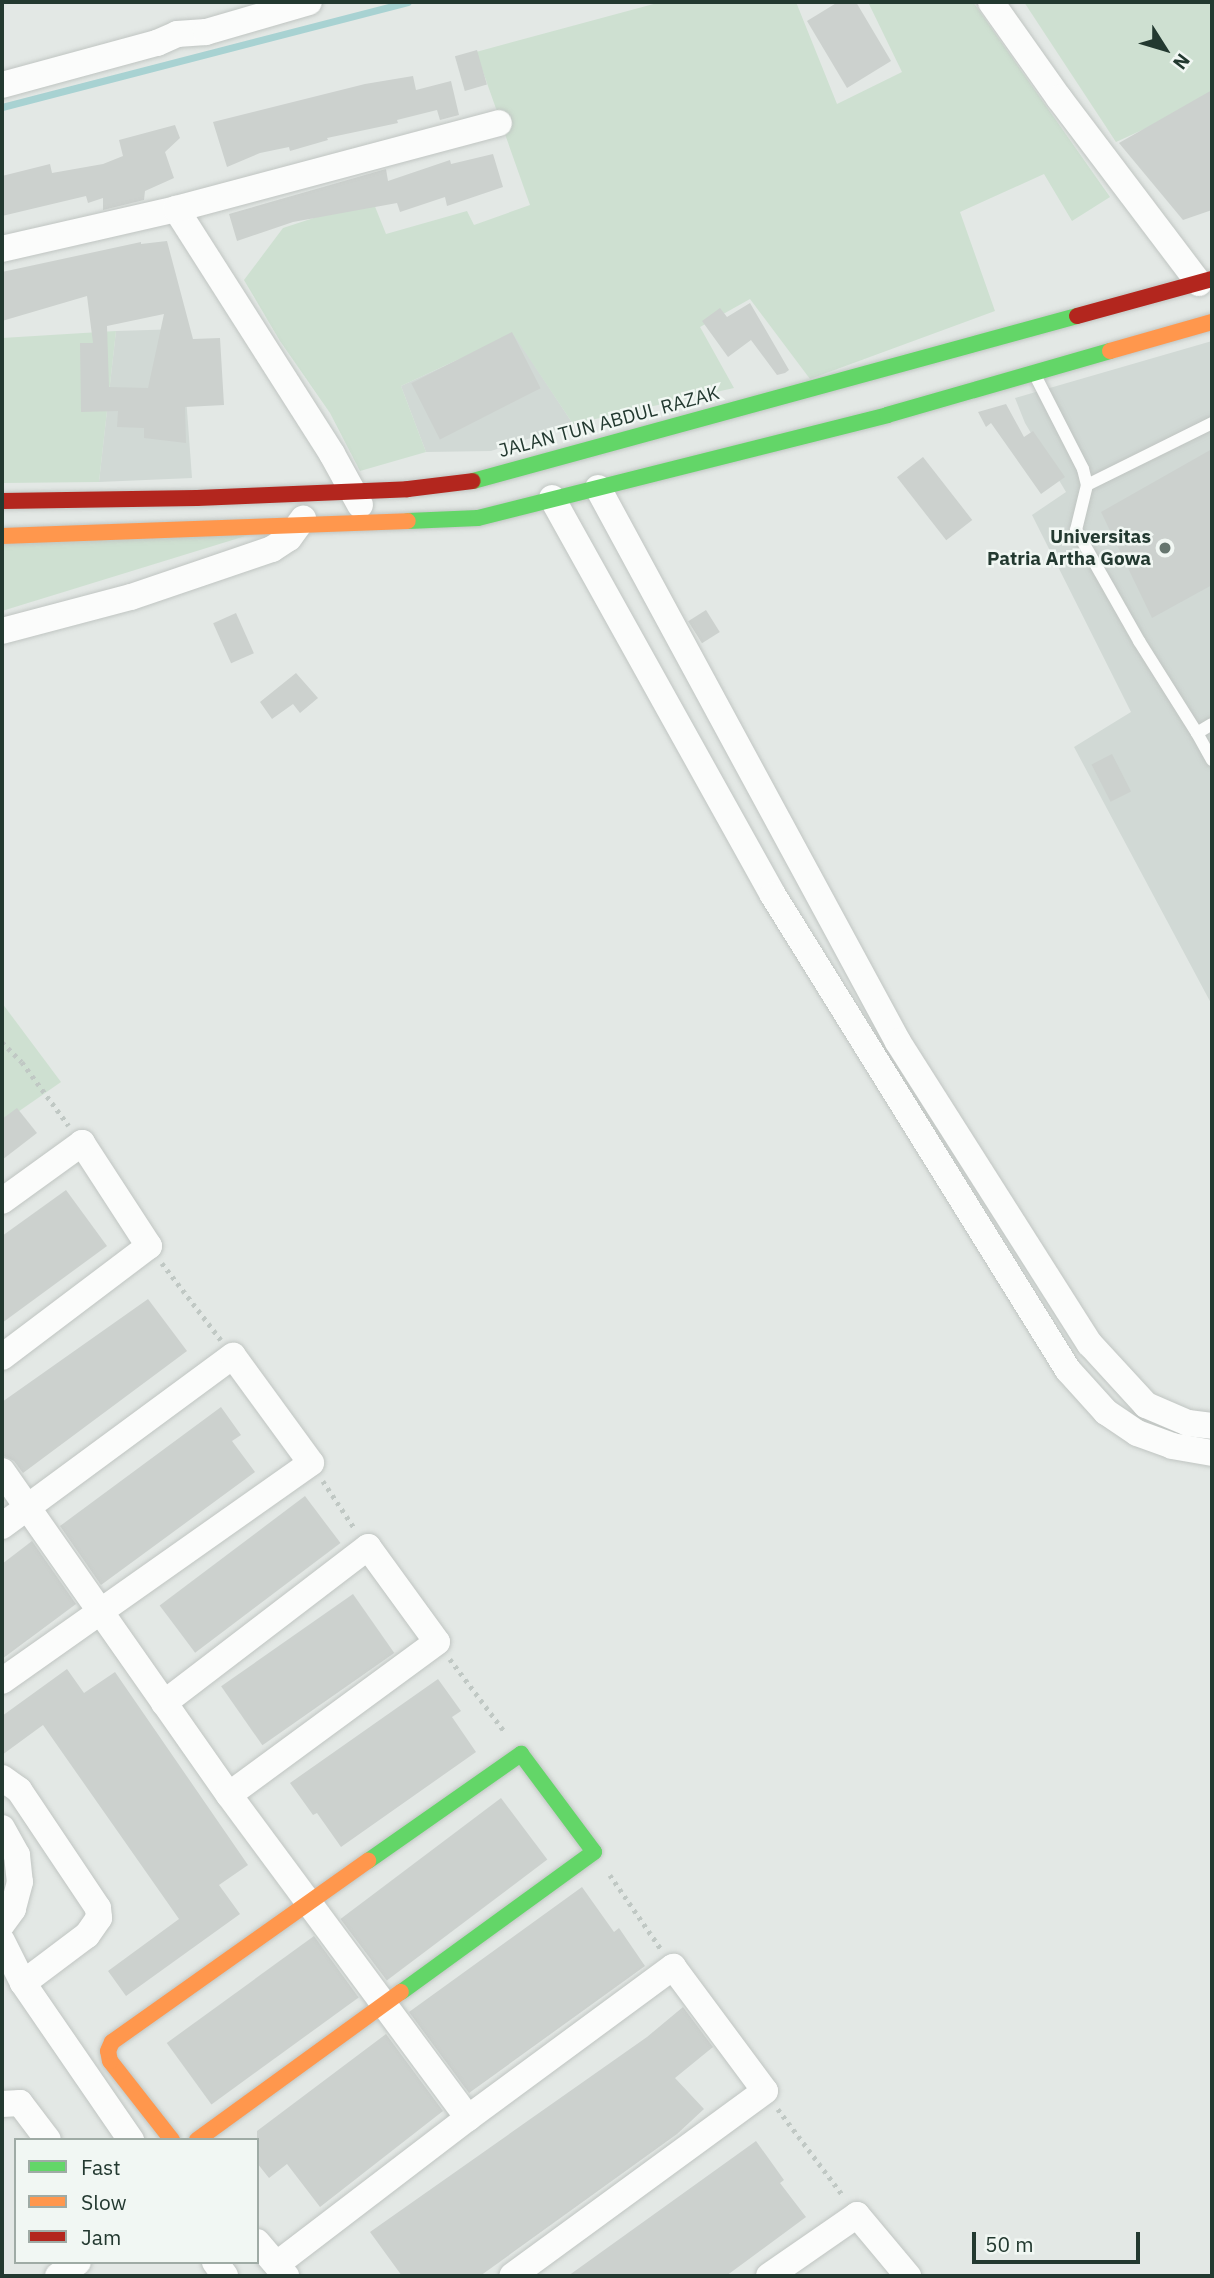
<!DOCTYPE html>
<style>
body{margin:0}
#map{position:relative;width:1214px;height:2278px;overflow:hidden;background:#e3e8e5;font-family:"IBM Plex Sans",sans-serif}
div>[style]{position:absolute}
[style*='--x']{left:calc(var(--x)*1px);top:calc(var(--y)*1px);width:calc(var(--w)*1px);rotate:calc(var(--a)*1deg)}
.built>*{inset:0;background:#d1d9d5}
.green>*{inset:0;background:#cee0d1}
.stream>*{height:7px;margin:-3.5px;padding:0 3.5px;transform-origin:3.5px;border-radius:3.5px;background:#a8d2d2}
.building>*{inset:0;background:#ccd1ce;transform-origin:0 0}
.path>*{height:4.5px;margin-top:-2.25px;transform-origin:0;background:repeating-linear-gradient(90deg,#c0c8c4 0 3.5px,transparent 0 8.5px)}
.roads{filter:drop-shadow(0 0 2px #c0c5c2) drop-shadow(0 0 2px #c0c5c2)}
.lane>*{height:12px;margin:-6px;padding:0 6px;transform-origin:6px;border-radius:6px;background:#fbfcfb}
.street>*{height:26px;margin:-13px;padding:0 13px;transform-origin:13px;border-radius:13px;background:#fbfcfb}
.fast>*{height:16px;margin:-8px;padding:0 8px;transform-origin:8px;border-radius:8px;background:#63d668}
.slow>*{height:16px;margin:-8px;padding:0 8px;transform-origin:8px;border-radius:8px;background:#ff974d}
.jam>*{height:16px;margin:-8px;padding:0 8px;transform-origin:8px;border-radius:8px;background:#b3261e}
.dots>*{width:19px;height:19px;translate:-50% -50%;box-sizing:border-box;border:4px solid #f1f7f3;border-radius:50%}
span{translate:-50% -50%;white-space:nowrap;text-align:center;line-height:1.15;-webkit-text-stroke:5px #f1f7f3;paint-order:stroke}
.street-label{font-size:19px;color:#233930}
.poi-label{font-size:19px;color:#233930;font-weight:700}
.right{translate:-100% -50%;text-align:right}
.frame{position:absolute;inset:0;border:4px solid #233930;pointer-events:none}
.legend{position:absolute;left:14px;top:2138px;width:245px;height:126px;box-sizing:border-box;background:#f1f7f3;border:2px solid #9faba5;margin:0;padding:9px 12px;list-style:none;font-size:21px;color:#233930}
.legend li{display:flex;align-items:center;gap:14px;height:35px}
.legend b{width:35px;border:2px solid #9faba5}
.north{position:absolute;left:1130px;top:14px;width:70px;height:70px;-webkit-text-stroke:5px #f1f7f3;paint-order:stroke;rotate:127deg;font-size:19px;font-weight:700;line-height:28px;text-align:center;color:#233930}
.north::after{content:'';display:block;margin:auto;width:24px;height:32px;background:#233930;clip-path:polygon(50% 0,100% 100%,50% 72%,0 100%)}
.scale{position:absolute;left:972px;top:2232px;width:168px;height:32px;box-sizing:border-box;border:4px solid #233930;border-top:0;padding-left:9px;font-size:21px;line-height:24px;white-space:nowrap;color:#233930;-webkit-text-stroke:5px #f1f7f3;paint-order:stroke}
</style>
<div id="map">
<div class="built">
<div style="clip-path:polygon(181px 329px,192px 478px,99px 482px,116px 331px)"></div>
<div style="clip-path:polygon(514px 334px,573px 424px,491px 451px,426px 452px,401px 386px)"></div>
<div style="clip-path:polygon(1212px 341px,1212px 1005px,1074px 747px,1131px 712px,1032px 515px,1066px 492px,1025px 423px,1015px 398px)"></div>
</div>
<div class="green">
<div style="clip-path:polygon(661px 2px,796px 2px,837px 104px,902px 72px,868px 2px,973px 2px,1110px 197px,1072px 221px,1044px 174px,960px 212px,995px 311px,810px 379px,750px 299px,700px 327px,734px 388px,573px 424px,513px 334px,401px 386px,426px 452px,360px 471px,330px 413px,280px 341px,244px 280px,283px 228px,372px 199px,386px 234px,467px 211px,474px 225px,530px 205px,476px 52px)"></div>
<div style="clip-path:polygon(1024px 2px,1212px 2px,1212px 98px,1116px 142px)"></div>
<div style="clip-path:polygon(116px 331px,99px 482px,2px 483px,2px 338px)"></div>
<div style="clip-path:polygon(271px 528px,2px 611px,2px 533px)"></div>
<div style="clip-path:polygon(2px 1003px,61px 1082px,2px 1123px)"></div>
</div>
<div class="stream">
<div style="--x:2;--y:107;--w:419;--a:-14.5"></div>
</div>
<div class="building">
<div style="clip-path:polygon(838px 2px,856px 2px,891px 61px,847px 88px,807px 21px)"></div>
<div style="left:477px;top:50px;width:36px;height:23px;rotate:74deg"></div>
<div style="clip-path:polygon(413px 76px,416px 90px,451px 81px,459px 115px,440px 120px,437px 110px,397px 120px,398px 123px,327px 138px,328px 140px,290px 151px,289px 147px,260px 153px,227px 167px,213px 122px,365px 84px)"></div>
<div style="clip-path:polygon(1212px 90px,1212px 210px,1183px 220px,1119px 143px)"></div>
<div style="clip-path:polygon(175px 125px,180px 138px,165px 152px,174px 178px,145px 191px,144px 200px,103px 210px,103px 198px,88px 203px,86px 196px,2px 216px,2px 176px,50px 164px,52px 173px,103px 164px,123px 156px,119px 140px)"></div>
<div style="clip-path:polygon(493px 154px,503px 187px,447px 206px,445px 197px,400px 212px,397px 203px,293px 222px,237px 241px,229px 214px,386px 169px,388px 181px,450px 160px,451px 164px)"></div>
<div style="clip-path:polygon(evenodd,167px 241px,193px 339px,220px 338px,224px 405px,185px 407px,186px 443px,144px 438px,144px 428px,117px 427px,118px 411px,81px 412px,80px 343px,93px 343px,87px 296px,2px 321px,2px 272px,141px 242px,141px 244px,167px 241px,164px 314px,148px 388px,109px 387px,107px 326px,164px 314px)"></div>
<div style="clip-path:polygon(750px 303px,789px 370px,785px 373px,777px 375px,751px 340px,728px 357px,702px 321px,720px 308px,727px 317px)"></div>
<div style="left:512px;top:332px;width:63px;height:113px;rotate:63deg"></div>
<div style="clip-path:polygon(1006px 404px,1024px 437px,1033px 431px,1065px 477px,1041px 494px,991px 423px,986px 427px,978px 412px)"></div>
<div style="clip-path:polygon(1212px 449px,1212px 585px,1152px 618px,1101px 512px)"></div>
<div style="left:923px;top:457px;width:80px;height:33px;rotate:52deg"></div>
<div style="left:706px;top:610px;width:26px;height:21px;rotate:58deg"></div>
<div style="left:236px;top:613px;width:44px;height:25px;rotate:66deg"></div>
<div style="clip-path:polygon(296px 673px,318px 698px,300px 713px,293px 704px,272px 719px,260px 702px)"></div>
<div style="left:1112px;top:754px;width:42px;height:23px;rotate:63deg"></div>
<div style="clip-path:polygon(17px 1108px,37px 1133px,2px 1160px,2px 1119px)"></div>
<div style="clip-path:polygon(66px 1190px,107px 1246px,2px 1323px,2px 1236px)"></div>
<div style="clip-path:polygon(148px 1299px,187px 1351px,23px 1473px,14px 1461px,2px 1455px,2px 1402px)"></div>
<div style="clip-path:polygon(221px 1407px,241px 1435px,232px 1441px,255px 1472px,101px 1585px,60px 1526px)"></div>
<div style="left:305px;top:1496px;width:59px;height:182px;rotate:53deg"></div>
<div style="clip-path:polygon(32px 1541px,76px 1604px,2px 1659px,2px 1564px)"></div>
<div style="left:353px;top:1594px;width:72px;height:161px;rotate:55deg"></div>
<div style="clip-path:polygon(67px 1669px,84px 1693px,115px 1672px,248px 1865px,219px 1885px,240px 1914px,126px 1996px,108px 1971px,179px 1919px,43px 1725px,2px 1755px,2px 1716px)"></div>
<div style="clip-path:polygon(438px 1679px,461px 1711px,452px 1717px,476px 1752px,341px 1847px,317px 1813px,313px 1815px,290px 1783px)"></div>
<div style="left:501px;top:1798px;width:77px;height:201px;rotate:53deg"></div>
<div style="clip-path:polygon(582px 1887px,614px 1932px,619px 1928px,645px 1966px,469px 2093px,409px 2012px)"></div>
<div style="left:314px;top:1936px;width:76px;height:182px;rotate:54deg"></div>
<div style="clip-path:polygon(683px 2007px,713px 2047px,675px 2078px,704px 2109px,677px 2134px,480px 2276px,402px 2276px,370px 2232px,647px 2037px)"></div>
<div style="clip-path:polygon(386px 2034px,443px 2111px,320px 2207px,287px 2164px,269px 2178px,257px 2163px,257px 2131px)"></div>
<div style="clip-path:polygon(756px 2141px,784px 2180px,780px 2183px,806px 2217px,726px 2276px,568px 2276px)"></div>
</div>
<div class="path">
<div style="--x:2;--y:1042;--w:28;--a:45"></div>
<div style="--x:22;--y:1062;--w:79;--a:53.7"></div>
<div style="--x:162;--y:1263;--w:97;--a:52.5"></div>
<div style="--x:323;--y:1481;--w:58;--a:56.3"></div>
<div style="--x:450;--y:1659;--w:90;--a:53.1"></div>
<div style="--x:610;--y:1875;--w:90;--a:55.4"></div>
<div style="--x:778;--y:2109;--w:110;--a:53.1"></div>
</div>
<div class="roads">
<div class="lane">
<div style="--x:1036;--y:377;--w:103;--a:62.9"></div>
<div style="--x:1083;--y:469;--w:16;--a:76"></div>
<div style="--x:1087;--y:485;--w:140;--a:-26.4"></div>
<div style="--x:1087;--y:485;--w:46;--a:103.7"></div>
<div style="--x:1076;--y:530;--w:128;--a:60.4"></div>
<div style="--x:1139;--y:641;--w:109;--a:57.8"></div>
<div style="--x:1197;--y:733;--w:17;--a:-31"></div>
<div style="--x:1197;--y:733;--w:31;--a:61"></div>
</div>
<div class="street">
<div style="--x:991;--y:2;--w:118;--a:54.7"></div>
<div style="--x:1059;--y:98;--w:232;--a:52.9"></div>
<div style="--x:2;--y:85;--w:161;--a:-15.2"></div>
<div style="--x:157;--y:43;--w:22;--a:-24"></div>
<div style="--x:177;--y:34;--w:29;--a:-4"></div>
<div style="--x:206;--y:32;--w:107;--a:-16.2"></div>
<div style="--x:176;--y:209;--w:290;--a:57.5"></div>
<div style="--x:332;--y:454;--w:58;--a:61.2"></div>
<div style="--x:2;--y:249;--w:179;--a:-12.9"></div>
<div style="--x:176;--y:209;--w:334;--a:-14.9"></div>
<div style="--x:598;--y:488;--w:630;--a:61.56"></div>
<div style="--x:898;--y:1042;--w:358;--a:57.6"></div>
<div style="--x:1090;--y:1344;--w:83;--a:47.4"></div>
<div style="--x:1146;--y:1405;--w:46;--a:23.2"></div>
<div style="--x:1188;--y:1423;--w:24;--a:7"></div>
<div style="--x:552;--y:498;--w:454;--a:60.9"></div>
<div style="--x:773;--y:895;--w:559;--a:58.16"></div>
<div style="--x:1068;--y:1370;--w:57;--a:47.9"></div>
<div style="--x:1106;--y:1412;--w:37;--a:34"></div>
<div style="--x:1137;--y:1433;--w:37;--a:20"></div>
<div style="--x:1172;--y:1446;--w:41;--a:9.9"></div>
<div style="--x:2;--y:631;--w:133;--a:-14.8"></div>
<div style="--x:131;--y:597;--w:149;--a:-18.8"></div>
<div style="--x:272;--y:549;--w:20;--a:-33"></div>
<div style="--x:289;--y:538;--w:24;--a:-54"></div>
<div style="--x:2;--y:1201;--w:99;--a:-35.9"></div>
<div style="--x:82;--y:1143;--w:123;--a:57"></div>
<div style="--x:149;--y:1246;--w:184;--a:142.9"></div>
<div style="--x:2;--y:1471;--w:396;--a:55"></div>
<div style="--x:229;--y:1795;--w:402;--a:53.5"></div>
<div style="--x:2;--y:1526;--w:287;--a:-36.4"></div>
<div style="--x:233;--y:1356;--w:132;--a:53.9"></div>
<div style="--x:311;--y:1463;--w:378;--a:144.8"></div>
<div style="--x:164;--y:1703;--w:257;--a:-37.4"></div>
<div style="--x:368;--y:1547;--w:117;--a:54"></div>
<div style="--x:437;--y:1642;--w:258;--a:143.7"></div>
<div style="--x:2;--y:1778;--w:21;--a:35"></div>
<div style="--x:19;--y:1790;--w:142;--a:56.2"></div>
<div style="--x:98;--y:1908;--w:10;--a:84"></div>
<div style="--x:99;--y:1918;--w:21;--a:125"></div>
<div style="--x:87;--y:1935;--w:80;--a:143.1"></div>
<div style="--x:2;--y:1828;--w:31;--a:61"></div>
<div style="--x:17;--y:1855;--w:27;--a:84"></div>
<div style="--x:20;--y:1882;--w:28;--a:105"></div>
<div style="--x:13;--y:1909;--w:19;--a:126"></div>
<div style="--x:2;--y:1941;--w:47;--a:63.4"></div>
<div style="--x:23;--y:1983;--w:191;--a:55.5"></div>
<div style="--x:2;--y:2104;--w:18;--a:-3"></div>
<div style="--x:20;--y:2103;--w:46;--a:52.9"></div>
<div style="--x:257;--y:2242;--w:45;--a:49.5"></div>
<div style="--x:215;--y:2262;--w:17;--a:54"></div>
<div style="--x:277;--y:2264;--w:240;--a:-37.4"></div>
<div style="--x:468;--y:2118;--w:255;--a:-36.4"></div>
<div style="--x:673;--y:1967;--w:154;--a:53.4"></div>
<div style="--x:765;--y:2091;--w:313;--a:143.8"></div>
<div style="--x:58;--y:2276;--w:24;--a:-35"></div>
<div style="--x:769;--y:2276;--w:107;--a:-34.7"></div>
<div style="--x:857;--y:2215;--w:80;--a:50.1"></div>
</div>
<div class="fast">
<div style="--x:473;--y:481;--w:626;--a:-15.28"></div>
<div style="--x:408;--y:521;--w:70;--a:-2.5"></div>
<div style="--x:478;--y:518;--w:422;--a:-14.1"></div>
<div style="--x:887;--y:415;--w:232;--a:-16"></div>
<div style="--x:368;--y:1861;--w:187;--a:-35"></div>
<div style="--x:521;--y:1754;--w:122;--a:53.3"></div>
<div style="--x:594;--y:1852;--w:238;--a:144"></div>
</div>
<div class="slow">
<div style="--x:1110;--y:351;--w:106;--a:-15.9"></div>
<div style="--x:2;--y:536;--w:406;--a:-2.1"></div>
<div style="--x:172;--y:2140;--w:100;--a:-128.1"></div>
<div style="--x:110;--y:2061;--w:10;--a:-101"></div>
<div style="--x:108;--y:2051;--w:10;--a:-66"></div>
<div style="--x:112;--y:2042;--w:314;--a:-35.3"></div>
<div style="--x:197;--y:2140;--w:252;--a:-36"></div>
</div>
<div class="jam">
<div style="--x:1077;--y:316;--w:140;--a:-15.3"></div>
<div style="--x:2;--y:501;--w:195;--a:-0.9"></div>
<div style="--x:197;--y:498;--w:211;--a:-2.4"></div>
<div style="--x:408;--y:489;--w:65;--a:-7"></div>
</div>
</div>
<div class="dots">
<div style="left:1165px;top:548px;background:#66766f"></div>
</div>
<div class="street-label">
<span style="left:609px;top:422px;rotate:-15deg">JALAN TUN ABDUL RAZAK</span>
</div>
<div class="poi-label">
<span class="right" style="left:1151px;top:548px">Universitas<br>Patria Artha Gowa</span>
</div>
<div class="frame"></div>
<ul class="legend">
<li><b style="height:9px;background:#63d668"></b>Fast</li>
<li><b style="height:9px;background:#ff974d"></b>Slow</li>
<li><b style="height:9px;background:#b3261e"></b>Jam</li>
</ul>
<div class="north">N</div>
<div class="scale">50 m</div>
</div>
